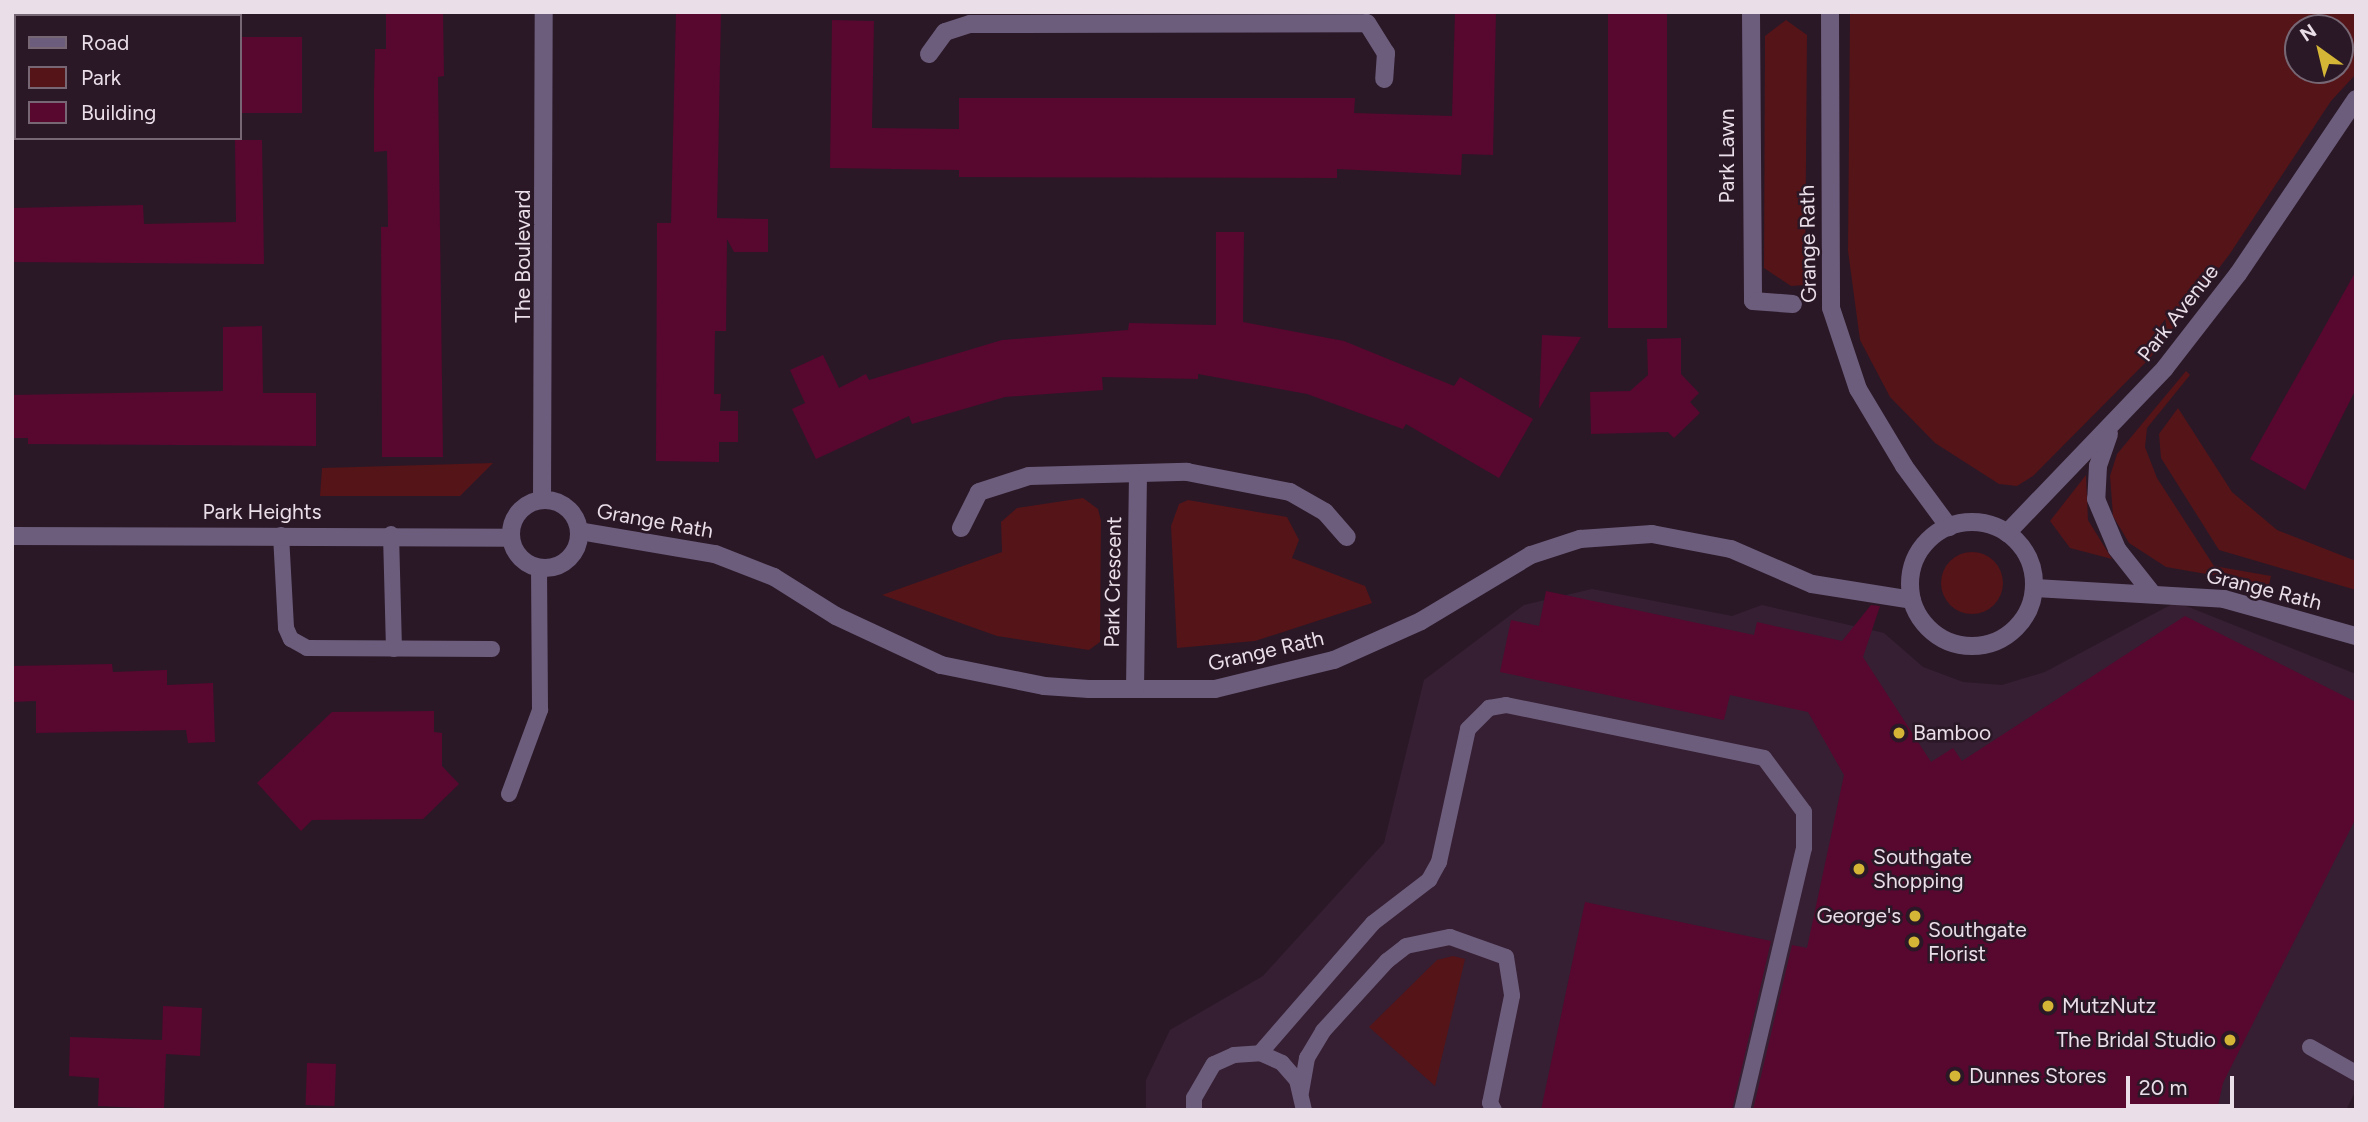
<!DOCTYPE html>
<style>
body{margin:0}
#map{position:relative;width:2368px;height:1122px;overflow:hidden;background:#2a1827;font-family:Figtree,sans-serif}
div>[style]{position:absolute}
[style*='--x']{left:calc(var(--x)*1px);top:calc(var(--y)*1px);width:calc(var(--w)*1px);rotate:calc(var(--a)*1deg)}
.built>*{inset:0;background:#361f33}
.green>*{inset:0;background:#541418}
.round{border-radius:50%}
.building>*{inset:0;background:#58072f;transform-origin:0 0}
.lane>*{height:16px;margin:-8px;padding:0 8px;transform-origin:8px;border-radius:8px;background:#6d5d7c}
.street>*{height:18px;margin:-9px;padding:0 9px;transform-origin:9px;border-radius:9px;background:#6d5d7c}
.street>.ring{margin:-9px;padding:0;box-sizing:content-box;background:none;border:18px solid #6d5d7c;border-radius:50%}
.dots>*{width:19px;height:19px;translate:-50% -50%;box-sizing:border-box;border:4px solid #2a1827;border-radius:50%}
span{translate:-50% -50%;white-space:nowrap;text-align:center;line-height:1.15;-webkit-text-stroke:5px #2a1827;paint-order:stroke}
.street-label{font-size:21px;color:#eadee8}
.poi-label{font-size:21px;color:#eadee8}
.left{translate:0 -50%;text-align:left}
.right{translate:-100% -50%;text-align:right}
.frame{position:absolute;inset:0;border:14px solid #eadee8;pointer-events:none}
.legend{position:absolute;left:14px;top:14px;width:228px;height:126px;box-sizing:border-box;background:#2a1827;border:2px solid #776774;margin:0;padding:9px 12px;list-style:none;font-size:21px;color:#eadee8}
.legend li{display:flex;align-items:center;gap:14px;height:35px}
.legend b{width:35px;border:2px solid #776774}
.north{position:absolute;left:2284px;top:14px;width:70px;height:70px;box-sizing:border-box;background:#2a1827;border:2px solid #776774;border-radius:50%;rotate:326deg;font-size:19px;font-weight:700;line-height:28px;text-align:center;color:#eadee8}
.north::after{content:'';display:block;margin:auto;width:24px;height:32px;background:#d5b535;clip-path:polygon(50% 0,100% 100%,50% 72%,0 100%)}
.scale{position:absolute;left:2126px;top:1076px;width:108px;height:32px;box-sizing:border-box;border:4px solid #eadee8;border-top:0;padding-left:9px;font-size:21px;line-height:24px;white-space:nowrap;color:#eadee8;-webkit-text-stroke:5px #2a1827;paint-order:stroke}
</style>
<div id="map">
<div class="built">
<div style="clip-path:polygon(1592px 589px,1732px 616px,1762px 605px,1884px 633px,1923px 667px,1963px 682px,2002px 685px,2045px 672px,2176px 602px,2356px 674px,2356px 1090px,2346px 1110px,1146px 1110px,1146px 1080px,1170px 1030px,1263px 976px,1384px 843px,1424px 680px,1524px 605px)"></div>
</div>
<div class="green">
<div style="clip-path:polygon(12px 12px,103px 12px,16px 16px,12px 55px)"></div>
<div style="clip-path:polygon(evenodd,1850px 12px,2356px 12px,2356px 74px,2331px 101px,2229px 255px,2150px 358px,2033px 476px,2017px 486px,1999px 484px,1935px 443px,1890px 397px,1860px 340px,1848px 251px,1850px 12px,2298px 28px,2340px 28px,2340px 70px,2298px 70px,2298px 28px)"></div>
<div style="clip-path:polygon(1786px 20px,1807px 35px,1805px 285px,1791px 286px,1764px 268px,1765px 36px)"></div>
<div style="clip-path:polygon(2186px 371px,2190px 375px,2147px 428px,2145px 447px,2157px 478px,2214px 566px,2271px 576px,2269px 585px,2166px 567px,2129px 543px,2113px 516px,2110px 476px,2117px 454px)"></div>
<div style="clip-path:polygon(2178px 408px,2232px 492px,2277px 530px,2356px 561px,2356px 590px,2219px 550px,2161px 458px,2159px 434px)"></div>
<div style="clip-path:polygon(493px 463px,460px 496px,320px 496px,322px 468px)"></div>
<div style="clip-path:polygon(2086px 475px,2088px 520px,2112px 559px,2070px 548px,2050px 521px)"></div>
<div style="clip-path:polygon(1083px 498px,1098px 509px,1101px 521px,1100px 642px,1089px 650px,997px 636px,882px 595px,1002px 552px,1001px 522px,1017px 508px)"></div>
<div style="clip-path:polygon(1188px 500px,1287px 517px,1299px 540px,1292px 558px,1365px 586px,1372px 603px,1255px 641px,1177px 648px,1171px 526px,1179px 504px)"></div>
<div class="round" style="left:1941px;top:552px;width:62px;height:62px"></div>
<div style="clip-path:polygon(1453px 956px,1465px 959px,1435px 1086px,1369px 1027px,1437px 960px)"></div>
</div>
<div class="building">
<div style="clip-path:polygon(386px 12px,443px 12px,444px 76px,438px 77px,443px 457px,382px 457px,381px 227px,388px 227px,387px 151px,374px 152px,374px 89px,375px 49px,386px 49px)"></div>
<div style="clip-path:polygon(676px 12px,721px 12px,717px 218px,768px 219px,768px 252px,734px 252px,727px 239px,726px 331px,715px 331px,714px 394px,721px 394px,720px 411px,738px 411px,738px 442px,719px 442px,719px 462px,656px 461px,657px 223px,671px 223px)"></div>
<div style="clip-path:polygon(1455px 12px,1496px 12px,1493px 155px,1462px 154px,1461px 175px,1337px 169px,1337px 178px,959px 177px,959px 170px,830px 168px,832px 20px,874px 21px,872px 128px,959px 129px,959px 98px,1355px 98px,1354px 113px,1452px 116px)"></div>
<div style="left:1608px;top:12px;width:59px;height:316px"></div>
<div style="left:302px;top:37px;width:76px;height:62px;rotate:90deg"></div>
<div style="clip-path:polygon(235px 140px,262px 140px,264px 264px,12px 262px,12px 208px,143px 205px,144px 224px,236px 222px)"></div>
<div style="clip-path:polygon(1216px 232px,1244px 232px,1243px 322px,1344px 341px,1454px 386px,1460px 377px,1533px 419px,1499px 478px,1406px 424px,1403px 429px,1307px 394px,1198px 374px,1198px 379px,1102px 377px,1103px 390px,1005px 397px,912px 424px,909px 416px,816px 459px,792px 409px,805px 403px,790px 370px,823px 355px,839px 388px,866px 374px,869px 380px,1002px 340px,1128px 330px,1129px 323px,1216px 325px)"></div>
<div style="clip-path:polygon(2356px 271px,2356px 389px,2305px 490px,2250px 459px)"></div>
<div style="clip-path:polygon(262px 326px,263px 393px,316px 393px,316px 446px,28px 444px,28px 438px,12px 438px,12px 395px,223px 391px,223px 327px)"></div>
<div style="clip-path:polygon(1542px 335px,1581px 337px,1539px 409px)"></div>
<div style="clip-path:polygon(1681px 338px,1681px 374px,1699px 393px,1690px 402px,1700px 413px,1674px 438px,1668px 432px,1591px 434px,1590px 392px,1630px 391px,1648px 375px,1647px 339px)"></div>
<div style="clip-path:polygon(1546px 591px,1754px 635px,1757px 622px,1842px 641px,1871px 605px,1880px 606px,1863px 657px,1931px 762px,1953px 748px,1962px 761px,2185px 616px,2356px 702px,2356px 818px,2223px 1083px,2217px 1110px,1753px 1110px,1792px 945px,1807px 948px,1844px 775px,1808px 712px,1730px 695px,1724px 720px,1500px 672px,1511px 620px,1539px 626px)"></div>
<div style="clip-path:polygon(112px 664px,113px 672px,167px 670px,167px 685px,213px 683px,215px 742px,188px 743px,186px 730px,36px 733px,36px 701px,12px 702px,12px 666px)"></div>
<div style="clip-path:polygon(434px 711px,434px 732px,442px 733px,442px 766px,459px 784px,423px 819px,312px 820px,301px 831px,257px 783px,332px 712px)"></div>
<div style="clip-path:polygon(1585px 902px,1771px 941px,1732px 1110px,1541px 1110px)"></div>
<div style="clip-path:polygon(163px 1006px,202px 1008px,200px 1056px,166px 1054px,164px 1109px,98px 1106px,99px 1078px,69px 1076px,70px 1037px,162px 1040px)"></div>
<div style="left:307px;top:1063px;width:29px;height:42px;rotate:2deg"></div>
</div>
<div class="lane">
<div style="--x:391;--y:534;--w:115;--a:88.5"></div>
<div style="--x:281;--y:535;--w:93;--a:86.9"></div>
<div style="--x:286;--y:628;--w:12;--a:66"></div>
<div style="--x:291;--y:639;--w:18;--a:29"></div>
<div style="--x:307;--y:648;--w:185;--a:0.3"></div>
<div style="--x:509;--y:794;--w:90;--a:-69.7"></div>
<div style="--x:540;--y:710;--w:142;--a:-90.4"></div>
<div style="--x:2310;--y:1047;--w:53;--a:29.5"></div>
<div style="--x:1260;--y:1053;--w:172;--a:-49"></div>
<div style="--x:1373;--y:923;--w:71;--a:-37.5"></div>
<div style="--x:1429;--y:880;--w:21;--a:-61"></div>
<div style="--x:1439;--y:862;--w:136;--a:-77.7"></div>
<div style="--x:1468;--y:729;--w:30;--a:-45"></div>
<div style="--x:1489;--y:708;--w:17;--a:-10"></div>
<div style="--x:1506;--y:705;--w:263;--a:11.6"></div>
<div style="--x:1764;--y:758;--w:67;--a:53.5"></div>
<div style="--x:1804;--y:812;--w:36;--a:90"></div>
<div style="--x:1804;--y:848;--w:269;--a:103.3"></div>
<div style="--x:1301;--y:1092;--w:35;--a:-80"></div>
<div style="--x:1307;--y:1058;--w:31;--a:-59"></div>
<div style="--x:1323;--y:1031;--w:95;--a:-47.6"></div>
<div style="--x:1387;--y:961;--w:24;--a:-38"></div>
<div style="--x:1406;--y:946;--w:45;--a:-11.6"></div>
<div style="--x:1450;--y:937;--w:59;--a:19.7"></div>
<div style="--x:1506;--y:957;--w:39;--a:81"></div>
<div style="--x:1512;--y:996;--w:109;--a:101.6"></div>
<div style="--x:1490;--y:1103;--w:8;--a:60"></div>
<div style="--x:1194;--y:1110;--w:12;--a:-90"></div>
<div style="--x:1194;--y:1098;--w:39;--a:-60"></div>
<div style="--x:1214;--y:1064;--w:22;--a:-24"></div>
<div style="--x:1234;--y:1055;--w:26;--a:-4"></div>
<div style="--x:1260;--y:1053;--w:24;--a:24"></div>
<div style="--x:1282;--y:1063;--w:23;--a:49"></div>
<div style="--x:1297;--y:1080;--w:31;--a:77"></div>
</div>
<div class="street">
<div style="--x:1751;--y:12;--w:289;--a:89.6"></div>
<div style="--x:1753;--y:301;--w:40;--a:4.3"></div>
<div style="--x:1830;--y:12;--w:296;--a:89.8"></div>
<div style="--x:1831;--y:308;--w:85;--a:71.6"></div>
<div style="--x:1858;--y:389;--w:90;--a:59.1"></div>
<div style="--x:1904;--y:466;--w:76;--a:53.6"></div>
<div style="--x:129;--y:16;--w:4;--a:-90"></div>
<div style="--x:929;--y:54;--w:27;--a:-54"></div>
<div style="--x:945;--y:32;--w:26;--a:-18"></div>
<div style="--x:970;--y:24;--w:397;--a:-0.1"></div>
<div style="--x:1367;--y:23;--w:36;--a:58"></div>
<div style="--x:1386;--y:53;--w:26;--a:94"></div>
<div style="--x:12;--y:106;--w:4;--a:0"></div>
<div style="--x:2109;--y:434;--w:34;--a:109"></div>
<div style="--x:2098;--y:466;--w:33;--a:93"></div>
<div style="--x:2096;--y:499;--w:54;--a:67.2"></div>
<div style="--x:2117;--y:549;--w:55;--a:51.7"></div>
<div class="ring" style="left:511px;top:500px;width:50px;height:50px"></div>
<div style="--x:542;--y:500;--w:488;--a:-89.8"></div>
<div class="ring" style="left:1910px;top:522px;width:106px;height:106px"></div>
<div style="--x:961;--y:528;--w:40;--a:-63.4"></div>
<div style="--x:979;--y:492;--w:52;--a:-17.7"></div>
<div style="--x:1029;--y:476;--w:158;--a:-1.5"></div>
<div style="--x:1187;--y:472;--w:105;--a:11"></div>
<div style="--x:1290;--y:492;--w:40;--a:29.7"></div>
<div style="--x:1325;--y:512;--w:33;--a:49"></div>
<div style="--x:579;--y:531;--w:138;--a:9.6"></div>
<div style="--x:715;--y:554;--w:63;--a:21.3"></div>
<div style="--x:774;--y:577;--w:73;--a:32.2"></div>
<div style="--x:836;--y:616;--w:116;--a:25"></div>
<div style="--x:941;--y:665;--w:105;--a:11.5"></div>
<div style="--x:1044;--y:686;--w:45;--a:3.8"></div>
<div style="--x:1089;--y:689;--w:126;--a:0"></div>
<div style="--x:1215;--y:689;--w:122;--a:-13.7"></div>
<div style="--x:1334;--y:660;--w:95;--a:-24.1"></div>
<div style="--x:1421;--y:621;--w:128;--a:-31"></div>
<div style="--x:1531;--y:555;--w:52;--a:-18.1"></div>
<div style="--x:1580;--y:539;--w:72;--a:-4"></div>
<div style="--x:1652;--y:534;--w:80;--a:10.8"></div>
<div style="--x:1731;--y:549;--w:88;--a:23.4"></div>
<div style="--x:1812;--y:584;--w:101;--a:9.1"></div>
<div style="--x:2007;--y:533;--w:228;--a:-46.2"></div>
<div style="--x:2165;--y:368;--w:119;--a:-52.2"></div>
<div style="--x:2238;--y:274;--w:211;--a:-56"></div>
<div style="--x:12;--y:536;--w:499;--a:0.2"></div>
<div style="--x:2035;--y:588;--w:189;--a:3.3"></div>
<div style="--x:2224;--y:599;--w:137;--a:15.7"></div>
<div style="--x:1135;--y:689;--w:214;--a:-89.2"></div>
</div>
<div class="dots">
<div style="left:1899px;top:733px;background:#d5b535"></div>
<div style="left:1859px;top:869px;background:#d5b535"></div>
<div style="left:1915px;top:916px;background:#d5b535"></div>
<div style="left:1914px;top:942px;background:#d5b535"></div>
<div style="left:2048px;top:1006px;background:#d5b535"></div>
<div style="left:2230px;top:1040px;background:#d5b535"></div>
<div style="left:1955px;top:1076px;background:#d5b535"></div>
</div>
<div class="street-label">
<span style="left:1727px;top:156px;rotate:-90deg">Park Lawn</span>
<span style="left:1808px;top:244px;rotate:-91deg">Grange Rath</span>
<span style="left:523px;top:256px;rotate:-90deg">The Boulevard</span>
<span style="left:2178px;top:313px;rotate:-52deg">Park Avenue</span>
<span style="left:262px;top:512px">Park Heights</span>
<span style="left:655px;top:521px;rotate:10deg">Grange Rath</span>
<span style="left:1113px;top:582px;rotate:-89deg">Park Crescent</span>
<span style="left:2264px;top:589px;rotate:14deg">Grange Rath</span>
<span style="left:1266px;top:651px;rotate:-13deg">Grange Rath</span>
</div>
<div class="poi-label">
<span class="left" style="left:1913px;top:733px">Bamboo</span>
<span class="left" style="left:1873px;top:869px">Southgate<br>Shopping</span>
<span class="right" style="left:1901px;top:916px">George's</span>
<span class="left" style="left:1928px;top:942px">Southgate<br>Florist</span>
<span class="left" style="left:2062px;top:1006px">MutzNutz</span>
<span class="right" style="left:2216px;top:1040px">The Bridal Studio</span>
<span class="left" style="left:1969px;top:1076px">Dunnes Stores</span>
</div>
<div class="frame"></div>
<ul class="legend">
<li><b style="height:9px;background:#6d5d7c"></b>Road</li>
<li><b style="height:19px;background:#541418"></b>Park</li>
<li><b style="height:19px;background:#58072f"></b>Building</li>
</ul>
<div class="north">N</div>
<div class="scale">20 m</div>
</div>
